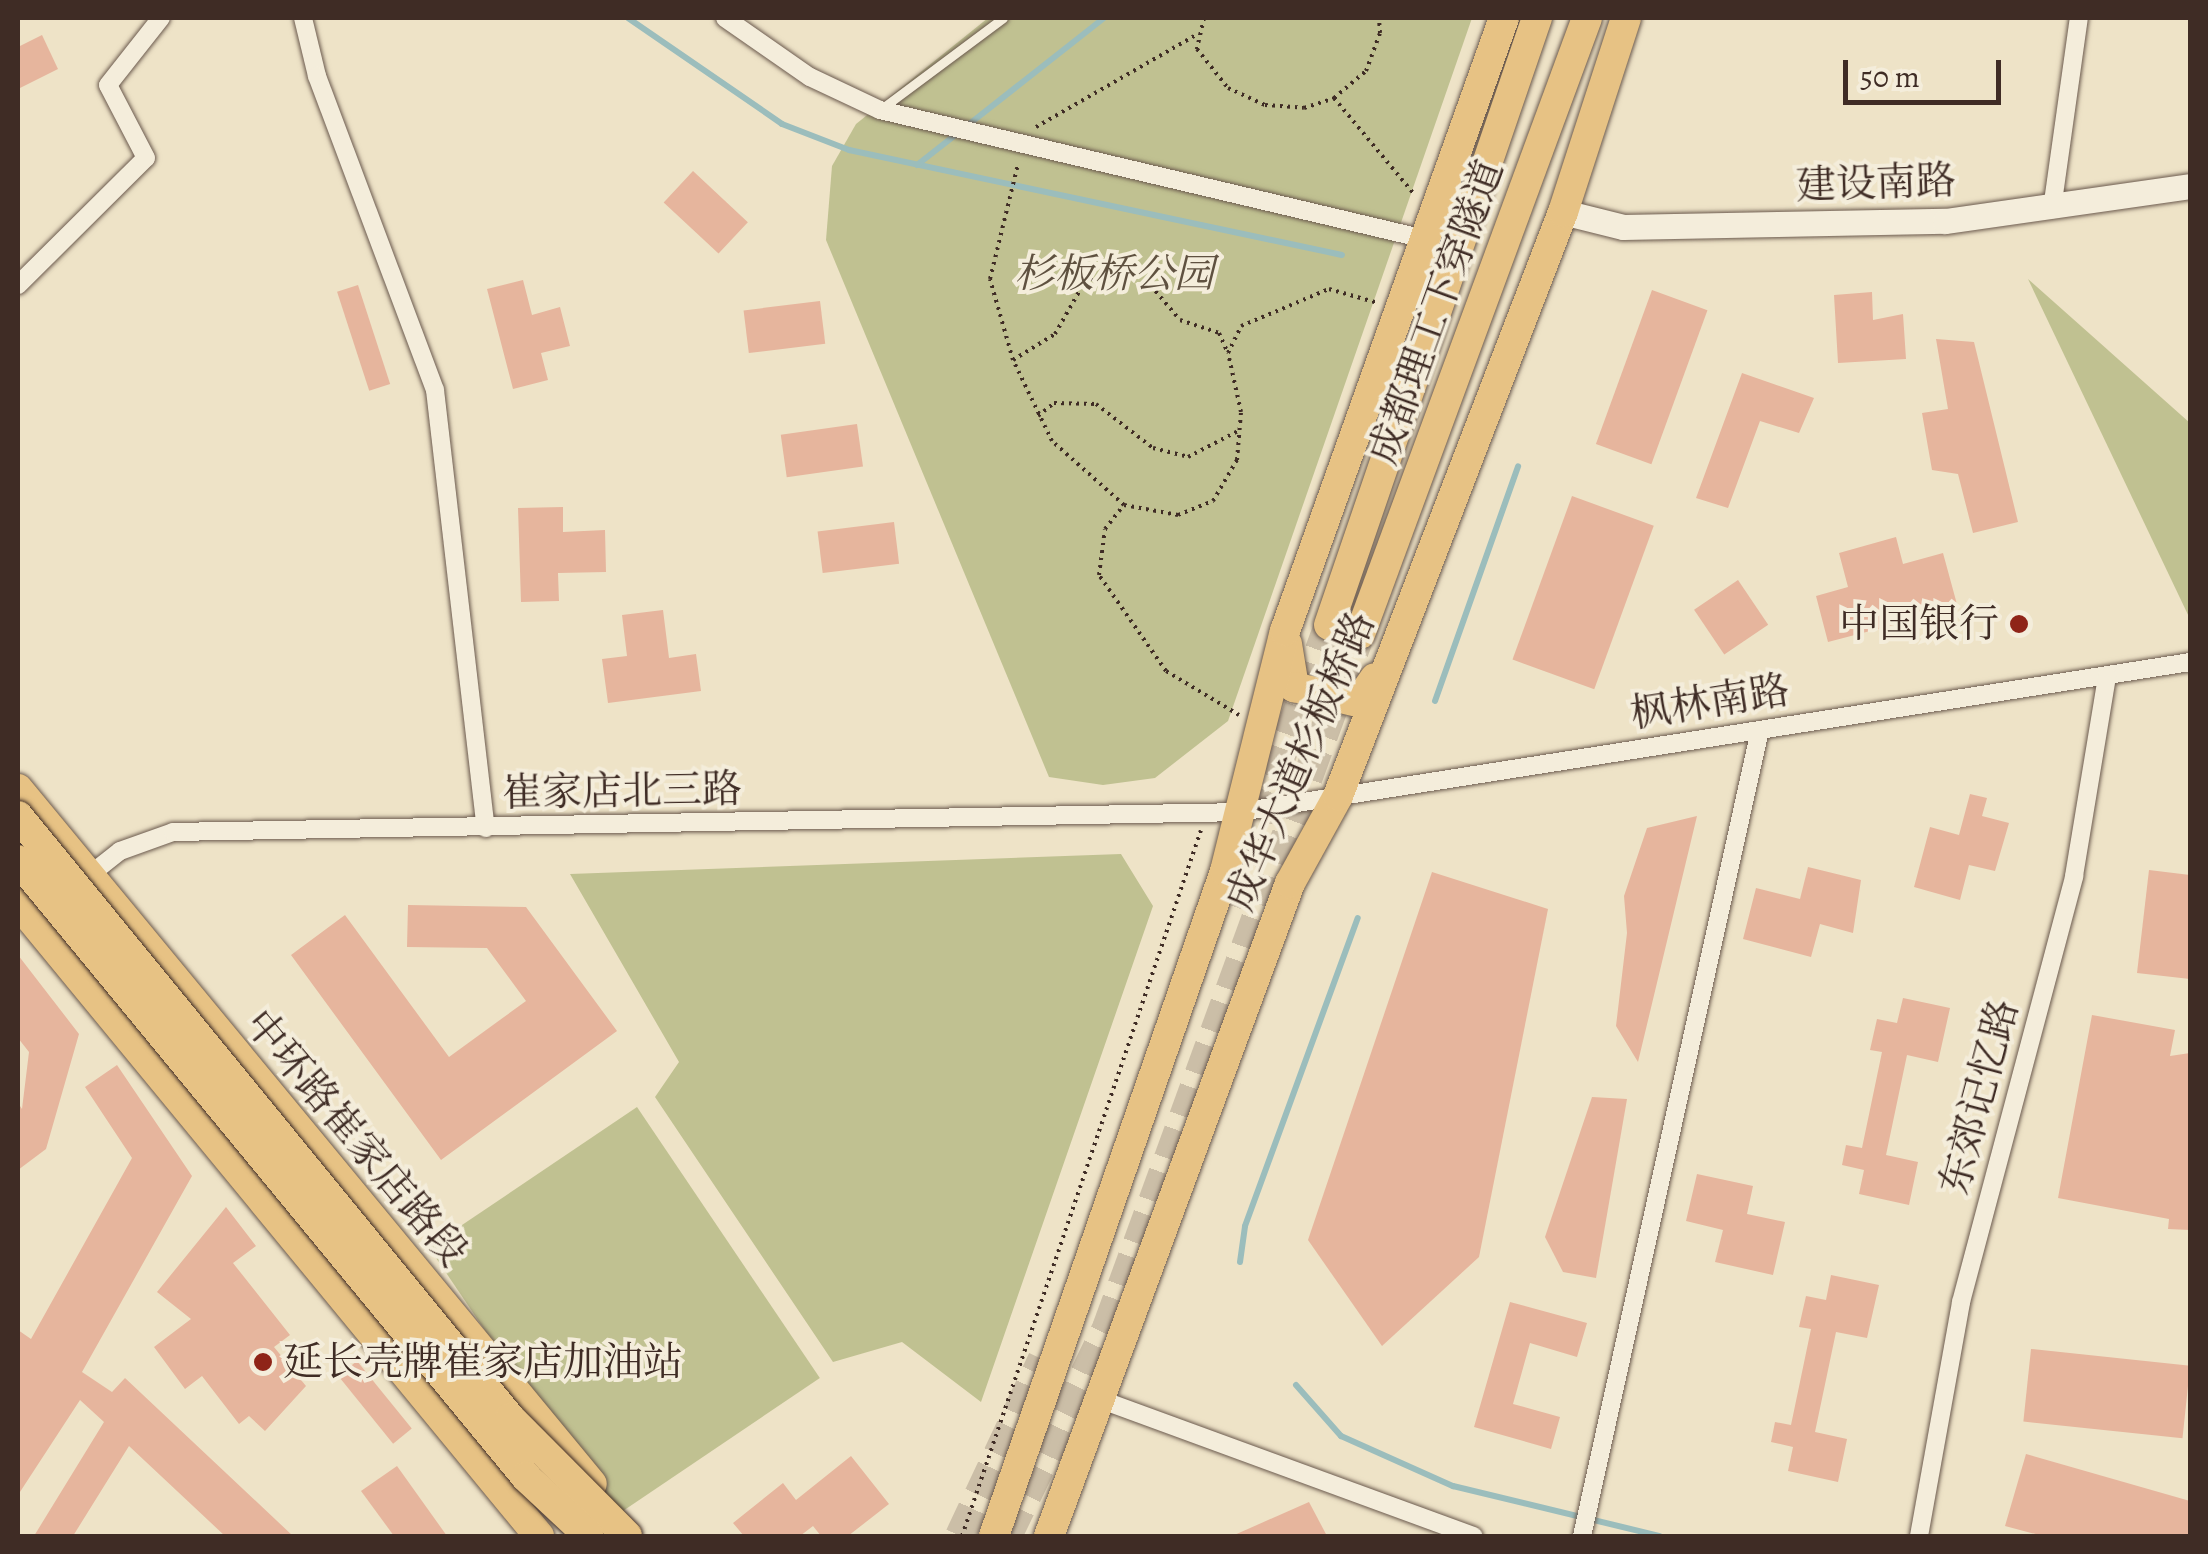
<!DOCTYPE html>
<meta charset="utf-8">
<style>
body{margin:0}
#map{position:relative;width:2208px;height:1554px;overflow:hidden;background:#eee3c7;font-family:Alegreya,"Noto Serif SC",serif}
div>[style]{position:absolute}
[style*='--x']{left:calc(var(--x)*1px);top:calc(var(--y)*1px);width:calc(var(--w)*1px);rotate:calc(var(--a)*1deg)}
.green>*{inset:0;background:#c0c191;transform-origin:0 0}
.stream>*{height:6px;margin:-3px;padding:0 3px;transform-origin:3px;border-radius:3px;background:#9bbdbc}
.building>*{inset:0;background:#e6b59d;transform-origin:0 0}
.primary-tunnel>*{height:30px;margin-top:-15px;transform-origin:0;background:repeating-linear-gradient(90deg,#cbbea7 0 30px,transparent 0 45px)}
.path>*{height:4px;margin-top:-2px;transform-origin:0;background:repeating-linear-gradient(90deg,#3f2c25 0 2.5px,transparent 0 7.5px)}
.roads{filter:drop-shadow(0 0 2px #6b5a4e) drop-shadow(0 0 2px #6b5a4e)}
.lane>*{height:9px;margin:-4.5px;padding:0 4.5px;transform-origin:4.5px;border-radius:4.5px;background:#f4eddb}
.street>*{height:18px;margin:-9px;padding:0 9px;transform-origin:9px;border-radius:9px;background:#f4eddb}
.secondary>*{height:25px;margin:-12.5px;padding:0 12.5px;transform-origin:12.5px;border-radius:12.5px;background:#f4eddb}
.primary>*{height:30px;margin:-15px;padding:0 15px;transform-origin:15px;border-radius:15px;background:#e7c284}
.bridges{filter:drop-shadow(0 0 2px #3f2c25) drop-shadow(0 0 2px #3f2c25)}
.primary-bridge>*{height:30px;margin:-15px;padding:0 15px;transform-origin:15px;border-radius:15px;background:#e7c284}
.dots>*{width:28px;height:28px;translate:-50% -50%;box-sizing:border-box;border:5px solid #f4eddb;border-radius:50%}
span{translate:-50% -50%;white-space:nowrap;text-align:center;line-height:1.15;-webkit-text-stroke:8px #f4eddb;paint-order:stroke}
.street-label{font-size:40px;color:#3f2c25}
.park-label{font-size:40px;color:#5f5140;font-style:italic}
.poi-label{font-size:40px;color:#3f2c25}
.right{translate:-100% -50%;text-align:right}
.left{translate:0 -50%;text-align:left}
.frame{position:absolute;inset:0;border:20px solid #3f2c25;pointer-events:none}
.scale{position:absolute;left:1843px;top:60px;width:158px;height:45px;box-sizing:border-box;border:5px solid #3f2c25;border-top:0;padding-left:12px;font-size:30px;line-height:35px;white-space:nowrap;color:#3f2c25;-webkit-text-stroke:8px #f4eddb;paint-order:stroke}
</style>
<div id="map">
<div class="green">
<div style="clip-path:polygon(988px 18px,1472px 18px,1228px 721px,1155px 778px,1103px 785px,1049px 777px,826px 240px,832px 166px,856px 124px)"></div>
<div style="clip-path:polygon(2028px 279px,2190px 423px,2190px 619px)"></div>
<div style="clip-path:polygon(1121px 854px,1153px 906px,981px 1402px,902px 1342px,833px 1362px,655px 1097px,679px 1062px,570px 874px)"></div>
<div style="left:637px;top:1107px;width:327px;height:251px;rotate:56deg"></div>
</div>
<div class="stream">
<div style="--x:628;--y:18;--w:187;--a:34.5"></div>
<div style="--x:782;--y:124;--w:72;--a:21.2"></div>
<div style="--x:849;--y:150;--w:504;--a:12.02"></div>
<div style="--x:968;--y:125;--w:173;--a:-38.2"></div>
<div style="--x:917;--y:165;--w:52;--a:-38"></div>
<div style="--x:1435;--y:701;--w:249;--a:-70.5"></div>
<div style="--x:1240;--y:1262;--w:36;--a:-82"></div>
<div style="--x:1245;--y:1226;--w:328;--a:-69.9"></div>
<div style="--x:1296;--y:1385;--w:68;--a:48.6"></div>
<div style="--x:1341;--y:1436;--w:123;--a:24.1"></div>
<div style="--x:1453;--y:1486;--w:213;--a:13.6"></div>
</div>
<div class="building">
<div style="clip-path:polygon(42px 35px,58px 69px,18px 89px,18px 47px)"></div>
<div style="left:693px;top:171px;width:75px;height:43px;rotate:43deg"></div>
<div style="clip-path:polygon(523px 280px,532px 315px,560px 307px,570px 346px,541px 353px,548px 380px,513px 389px,487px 289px)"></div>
<div style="left:358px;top:285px;width:104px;height:22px;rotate:72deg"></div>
<div style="left:1652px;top:290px;width:59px;height:164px;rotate:20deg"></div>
<div style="clip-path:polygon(1872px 292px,1873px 320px,1903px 314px,1906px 359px,1838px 363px,1834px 295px)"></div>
<div style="left:820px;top:301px;width:43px;height:77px;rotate:83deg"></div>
<div style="clip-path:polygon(1936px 339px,1974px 342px,2018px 522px,1973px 533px,1958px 474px,1932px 470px,1922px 413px,1948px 409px)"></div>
<div style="clip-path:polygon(1742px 373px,1814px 398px,1799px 433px,1760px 421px,1728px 508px,1696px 498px)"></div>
<div style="left:857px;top:424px;width:43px;height:77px;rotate:82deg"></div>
<div style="left:1572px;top:496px;width:87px;height:174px;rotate:20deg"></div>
<div style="clip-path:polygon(563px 507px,563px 532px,605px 530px,606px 572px,558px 573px,559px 601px,521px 602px,518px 508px)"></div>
<div style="left:894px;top:522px;width:42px;height:77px;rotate:83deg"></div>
<div style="clip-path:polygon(1896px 537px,1903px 564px,1943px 553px,1958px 608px,1828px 642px,1816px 596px,1848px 587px,1839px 553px)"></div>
<div style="left:1738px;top:580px;width:54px;height:53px;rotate:56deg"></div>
<div style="clip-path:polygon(663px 610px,669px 658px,696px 654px,701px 691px,608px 703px,602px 659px,627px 656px,622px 615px)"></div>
<div style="clip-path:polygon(1970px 794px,1987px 798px,1982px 816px,2009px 823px,1995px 871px,1969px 865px,1960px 900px,1914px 887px,1930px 827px,1959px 835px)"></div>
<div style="clip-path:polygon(1697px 816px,1638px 1062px,1616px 1026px,1627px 933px,1624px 896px,1647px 828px)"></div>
<div style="clip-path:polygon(1808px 867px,1861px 880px,1853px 933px,1820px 924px,1811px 957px,1743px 939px,1756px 888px,1800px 899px)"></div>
<div style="clip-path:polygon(2149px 870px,2190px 875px,2190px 979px,2137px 973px)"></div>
<div style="clip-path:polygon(1432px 872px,1548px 909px,1479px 1257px,1382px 1346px,1308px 1240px)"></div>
<div style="clip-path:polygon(408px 905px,526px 907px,617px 1031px,441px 1160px,291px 955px,345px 915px,449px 1057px,526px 1001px,487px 948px,407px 947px)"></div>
<div style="clip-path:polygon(18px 955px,79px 1034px,46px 1149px,18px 1170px,18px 1103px,22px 1109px,29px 1052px,18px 1038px)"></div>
<div style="clip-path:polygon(1903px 998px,1950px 1008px,1938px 1062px,1907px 1055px,1886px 1155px,1918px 1162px,1909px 1205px,1859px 1194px,1864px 1170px,1842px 1165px,1846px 1145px,1862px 1148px,1882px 1052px,1870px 1050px,1877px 1019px,1897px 1023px)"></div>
<div style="clip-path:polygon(2092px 1015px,2175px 1030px,2170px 1056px,2190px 1053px,2190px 1230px,2168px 1229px,2169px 1219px,2058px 1198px)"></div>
<div style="clip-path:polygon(117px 1065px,192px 1176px,82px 1372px,112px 1392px,125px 1378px,293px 1536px,225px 1536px,129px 1446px,73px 1536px,34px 1536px,104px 1422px,80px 1400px,18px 1495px,18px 1330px,31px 1339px,132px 1158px,85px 1087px)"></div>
<div style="clip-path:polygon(1592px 1097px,1627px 1099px,1596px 1278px,1563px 1272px,1545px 1237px)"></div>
<div style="clip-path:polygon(1697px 1174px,1753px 1186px,1747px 1214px,1785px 1222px,1773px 1275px,1715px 1262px,1723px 1230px,1686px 1221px)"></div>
<div style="clip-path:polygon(226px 1207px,256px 1246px,233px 1263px,290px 1335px,274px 1347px,306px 1386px,265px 1431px,249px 1416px,239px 1424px,202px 1376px,185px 1389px,154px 1347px,191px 1319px,157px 1292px)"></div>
<div style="clip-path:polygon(1831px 1275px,1879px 1285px,1867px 1338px,1836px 1332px,1815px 1432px,1847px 1439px,1838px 1482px,1788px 1471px,1793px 1447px,1771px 1442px,1775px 1422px,1791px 1425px,1811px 1329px,1799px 1327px,1806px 1296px,1826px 1300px)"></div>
<div style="clip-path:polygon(1510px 1302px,1587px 1323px,1577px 1357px,1530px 1343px,1513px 1404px,1560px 1417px,1551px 1449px,1474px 1427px)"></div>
<div style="left:2031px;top:1349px;width:160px;height:73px;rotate:6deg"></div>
<div style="left:357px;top:1361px;width:87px;height:24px;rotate:51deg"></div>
<div style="clip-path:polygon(2026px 1454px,2190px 1501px,2190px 1536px,2043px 1536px,2005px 1526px)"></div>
<div style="clip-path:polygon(851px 1456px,889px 1504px,848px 1536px,821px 1536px,813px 1526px,800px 1536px,744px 1536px,733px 1523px,783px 1483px,796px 1500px)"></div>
<div style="clip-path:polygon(397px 1466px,447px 1536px,394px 1536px,361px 1491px)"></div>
<div style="clip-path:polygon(1309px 1502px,1327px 1536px,1232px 1536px)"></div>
</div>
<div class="primary-tunnel">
<div style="--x:1227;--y:904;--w:297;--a:-69.9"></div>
<div style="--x:960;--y:1536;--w:195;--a:-64.9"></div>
<div style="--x:1007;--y:1536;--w:231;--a:-64.3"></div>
<div style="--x:1107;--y:1328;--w:739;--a:-69.97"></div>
</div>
<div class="path">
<div style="--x:1204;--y:18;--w:32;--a:103"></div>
<div style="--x:1197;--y:49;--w:50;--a:51.5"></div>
<div style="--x:1228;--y:88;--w:41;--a:24.7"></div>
<div style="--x:1265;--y:105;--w:39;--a:4"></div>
<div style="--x:1304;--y:108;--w:32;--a:-18"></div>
<div style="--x:1334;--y:98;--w:42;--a:-40.2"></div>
<div style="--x:1366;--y:71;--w:40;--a:-69.8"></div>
<div style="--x:1380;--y:33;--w:15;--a:-94"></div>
<div style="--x:1334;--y:98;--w:125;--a:50.2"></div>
<div style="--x:1036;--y:127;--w:187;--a:-29.9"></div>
<div style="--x:1013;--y:360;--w:84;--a:-105.9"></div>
<div style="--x:990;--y:279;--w:118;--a:-76.3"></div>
<div style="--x:1038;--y:416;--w:21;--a:-39"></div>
<div style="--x:1054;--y:403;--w:42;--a:1.4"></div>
<div style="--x:1096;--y:404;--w:72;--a:37.7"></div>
<div style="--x:1153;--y:448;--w:36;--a:14"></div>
<div style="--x:1188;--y:457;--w:59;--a:-27.4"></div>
<div style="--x:1124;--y:505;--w:96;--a:-138.4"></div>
<div style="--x:1052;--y:441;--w:90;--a:-115.7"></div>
<div style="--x:1013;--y:360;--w:49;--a:-31.8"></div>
<div style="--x:1055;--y:334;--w:59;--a:-60.4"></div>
<div style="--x:1084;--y:283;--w:28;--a:-26"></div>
<div style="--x:1109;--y:271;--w:32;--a:5"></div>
<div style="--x:1141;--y:274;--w:60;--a:49.7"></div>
<div style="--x:1180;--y:320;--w:41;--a:18.4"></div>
<div style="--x:1219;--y:333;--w:22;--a:66"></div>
<div style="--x:1239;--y:715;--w:85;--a:-148.9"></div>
<div style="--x:1166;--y:671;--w:117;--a:-124.9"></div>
<div style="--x:1099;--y:575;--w:46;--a:-82.6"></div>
<div style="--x:1105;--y:529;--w:31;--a:-52"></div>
<div style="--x:1124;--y:505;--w:55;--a:10.5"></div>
<div style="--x:1178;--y:515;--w:38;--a:-22"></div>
<div style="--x:1213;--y:501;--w:48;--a:-59.7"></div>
<div style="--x:1237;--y:460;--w:48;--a:-85.2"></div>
<div style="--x:1241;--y:412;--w:60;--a:-102.4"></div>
<div style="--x:1228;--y:353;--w:30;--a:-64"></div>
<div style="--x:1241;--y:326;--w:95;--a:-22.8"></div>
<div style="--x:1329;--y:289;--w:51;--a:15.9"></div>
<div style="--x:962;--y:1536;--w:745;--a:-71.3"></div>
</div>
<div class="roads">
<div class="lane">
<div style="--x:881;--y:109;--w:152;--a:-36.7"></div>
</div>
<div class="street">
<div style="--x:303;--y:18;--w:60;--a:76.4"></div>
<div style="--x:317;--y:76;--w:335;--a:69.4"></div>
<div style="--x:435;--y:390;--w:441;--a:83.4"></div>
<div style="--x:725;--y:18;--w:103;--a:34.8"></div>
<div style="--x:810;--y:77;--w:77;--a:25.2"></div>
<div style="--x:880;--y:110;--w:560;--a:13.32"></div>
<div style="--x:2052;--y:209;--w:193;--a:-82"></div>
<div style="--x:18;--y:285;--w:180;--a:-44.8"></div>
<div style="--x:146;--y:158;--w:82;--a:-117.5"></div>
<div style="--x:108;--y:85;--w:85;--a:-51.7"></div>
<div style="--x:82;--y:881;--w:48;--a:-38.3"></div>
<div style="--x:120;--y:851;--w:56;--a:-19.7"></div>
<div style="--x:173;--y:832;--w:1067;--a:-1.07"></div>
<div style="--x:1240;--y:812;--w:962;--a:-8.97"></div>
<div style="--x:1099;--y:1399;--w:399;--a:20.1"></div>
<div style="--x:1582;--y:1536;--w:825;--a:-77.55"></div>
<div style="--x:1919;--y:1536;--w:238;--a:-79.8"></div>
<div style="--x:1961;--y:1302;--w:441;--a:-75.1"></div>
<div style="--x:2074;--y:876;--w:203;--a:-80.6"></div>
</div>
<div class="secondary">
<div style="--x:1563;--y:212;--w:62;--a:14"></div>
<div style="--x:1623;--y:227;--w:322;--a:-1.1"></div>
<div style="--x:1945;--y:221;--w:247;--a:-8.1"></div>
</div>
<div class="primary">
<div style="--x:1329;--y:625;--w:642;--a:-71.09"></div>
<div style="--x:1360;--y:634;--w:656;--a:-69.77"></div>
<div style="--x:1287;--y:644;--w:44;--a:80.8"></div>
<div style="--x:1294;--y:687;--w:66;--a:13.2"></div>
<div style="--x:1358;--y:702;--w:29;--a:-55"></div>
<div style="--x:18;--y:789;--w:901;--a:50.45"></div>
<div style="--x:18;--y:903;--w:820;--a:50.54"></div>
<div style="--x:994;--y:1536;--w:704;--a:-70.84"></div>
<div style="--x:1225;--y:871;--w:247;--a:-76"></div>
<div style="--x:1285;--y:631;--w:651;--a:-70.34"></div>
<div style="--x:1049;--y:1536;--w:696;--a:-69.74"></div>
<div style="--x:1290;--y:883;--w:99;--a:-61.1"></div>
<div style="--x:1338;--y:796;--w:626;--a:-68.93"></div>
<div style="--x:1563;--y:212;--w:204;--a:-72"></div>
</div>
</div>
<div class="bridges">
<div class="primary-bridge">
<div style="--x:18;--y:816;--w:777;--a:50.74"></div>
<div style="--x:510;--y:1418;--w:166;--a:45.2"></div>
<div style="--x:18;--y:860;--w:799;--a:50.53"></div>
<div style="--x:526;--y:1477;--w:86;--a:43.1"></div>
</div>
</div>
<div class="dots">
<div style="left:2019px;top:624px;background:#8f2418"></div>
<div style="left:263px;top:1362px;background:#8f2418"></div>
</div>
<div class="street-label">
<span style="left:1876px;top:183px;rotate:-2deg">建设南路</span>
<span style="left:1436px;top:312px;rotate:-70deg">成都理工下穿隧道</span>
<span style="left:1710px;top:702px;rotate:-9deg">枫林南路</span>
<span style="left:1300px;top:761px;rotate:-67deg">成华大道杉板桥路</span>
<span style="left:622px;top:791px;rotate:-1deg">崔家店北三路</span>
<span style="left:1979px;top:1097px;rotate:-75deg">东郊记忆路</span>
<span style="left:356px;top:1138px;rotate:50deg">中环路崔家店路段</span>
</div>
<div class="park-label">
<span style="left:1114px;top:274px">杉板桥公园</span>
</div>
<div class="poi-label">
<span class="right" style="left:1999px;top:624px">中国银行</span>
<span class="left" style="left:283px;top:1362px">延长壳牌崔家店加油站</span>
</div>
<div class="frame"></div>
<div class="scale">50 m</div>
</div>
